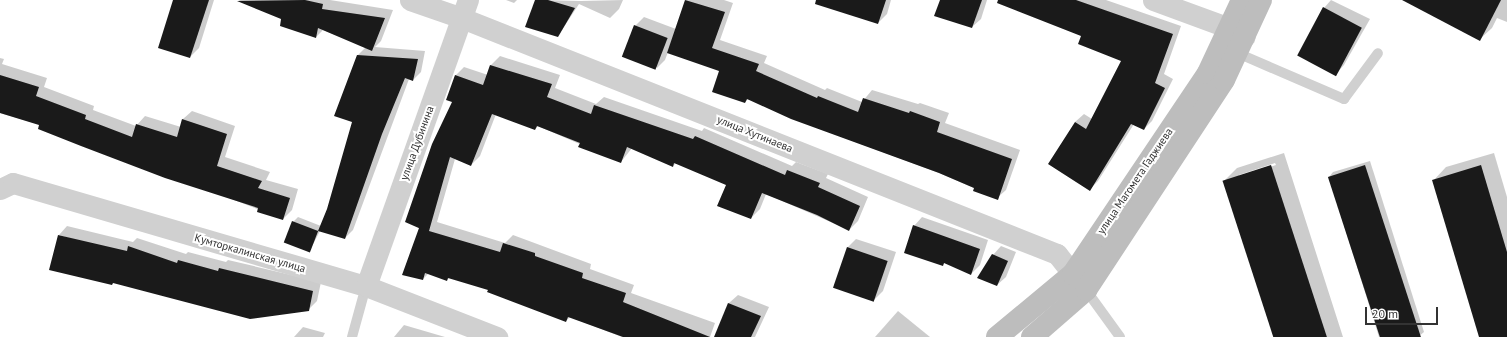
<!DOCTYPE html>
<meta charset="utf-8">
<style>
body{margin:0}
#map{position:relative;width:1507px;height:337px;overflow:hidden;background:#fff;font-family:"PT Sans",sans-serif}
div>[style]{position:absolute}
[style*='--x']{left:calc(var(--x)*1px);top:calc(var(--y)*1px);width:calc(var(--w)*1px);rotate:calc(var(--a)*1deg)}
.shadow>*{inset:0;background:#0003}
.building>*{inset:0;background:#1a1a1a;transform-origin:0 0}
.service>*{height:10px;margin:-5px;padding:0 5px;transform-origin:5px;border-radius:5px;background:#d0d0d0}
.minor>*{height:21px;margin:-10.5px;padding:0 10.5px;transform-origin:10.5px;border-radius:10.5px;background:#d0d0d0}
.secondary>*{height:22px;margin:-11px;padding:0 11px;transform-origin:11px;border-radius:11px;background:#bdbdbd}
span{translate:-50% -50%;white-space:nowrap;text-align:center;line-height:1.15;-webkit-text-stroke:4px #fff;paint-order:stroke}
.street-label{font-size:11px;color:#333}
.scale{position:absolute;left:1365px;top:307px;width:73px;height:18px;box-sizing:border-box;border:2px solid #333;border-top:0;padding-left:5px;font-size:12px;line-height:14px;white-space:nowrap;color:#333;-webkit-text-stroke:3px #fff;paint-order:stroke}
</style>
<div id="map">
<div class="shadow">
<div style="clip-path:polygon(174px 0,214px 0,199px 48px,190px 57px)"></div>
<div style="clip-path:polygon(238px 0,330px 0,393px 10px,381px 41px,375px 47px,425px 51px,421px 72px,413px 80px,409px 79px,353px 230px,345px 238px,320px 231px,309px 252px,293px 222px,298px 217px,321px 226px,328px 210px,353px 122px,358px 55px,366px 47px,323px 30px,316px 37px,283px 18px)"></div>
<div style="clip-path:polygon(506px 0,517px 0,514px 3px)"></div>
<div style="clip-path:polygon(536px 0,581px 1px,623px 0,619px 9px,610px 18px,579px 4px,558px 36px)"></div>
<div style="clip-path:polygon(686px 0,724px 0,733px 3px,720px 40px,767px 56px,764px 63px,825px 90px,827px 88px,862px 102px,872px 90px,918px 104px,920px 103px,949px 113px,945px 123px,1020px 150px,1006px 190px,997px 198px,939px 173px,791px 118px,748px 99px,745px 102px,720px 70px,668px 52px,665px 60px,657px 68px,635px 26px,644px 17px,676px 29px)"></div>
<div style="clip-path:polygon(846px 0,891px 0,887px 14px,878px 23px)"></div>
<div style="clip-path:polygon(941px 0,987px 0,981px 19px,972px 27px)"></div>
<div style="clip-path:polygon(999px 0,1106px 0,1181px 26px,1164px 74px,1173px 79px,1152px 121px,1144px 129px,1134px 124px,1098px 181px,1090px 189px,1075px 122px,1084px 114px,1092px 119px,1123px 60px,1082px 36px)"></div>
<div style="clip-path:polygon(1331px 0,1370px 19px,1344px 65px,1336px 74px,1324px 8px)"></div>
<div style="clip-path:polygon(1404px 0,1507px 0,1507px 22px,1497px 18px,1492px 28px,1480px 39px)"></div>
<div style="clip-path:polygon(500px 56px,560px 75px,555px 88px,596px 104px,604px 97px,702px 131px,704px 128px,792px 166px,796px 162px,828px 174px,826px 178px,868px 197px,858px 221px,849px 230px,766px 194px,760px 209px,751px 218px,727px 184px,676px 163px,673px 166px,632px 148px,621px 162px,538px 126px,535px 129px,496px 114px,480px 156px,471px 165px,455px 159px,437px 222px,505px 243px,513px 235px,591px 264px,590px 269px,634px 285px,631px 293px,715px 323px,710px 337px,622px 337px,570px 317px,566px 321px,489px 289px,450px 277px,447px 280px,429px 273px,423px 279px,420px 229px,454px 101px,455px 76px,464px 67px,488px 75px,491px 65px)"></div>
<div style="clip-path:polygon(0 58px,4px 59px,2px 64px,47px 78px,44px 87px,94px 106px,93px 110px,136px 126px,145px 116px,181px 127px,183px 119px,192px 111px,235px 126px,225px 157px,270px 172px,266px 180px,298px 189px,292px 210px,283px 219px,41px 125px,0 113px)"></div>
<div style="clip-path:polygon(evenodd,1284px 153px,1343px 337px,1274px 337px,1224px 181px,1237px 168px,1284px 153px,1275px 163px,1276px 165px,1239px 177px,1239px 175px,1275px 163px)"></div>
<div style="clip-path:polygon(1494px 153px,1507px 197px,1507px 337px,1480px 337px,1433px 181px,1446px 167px)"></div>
<div style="clip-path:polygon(1370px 161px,1424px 332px,1418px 337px,1379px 337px,1329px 177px,1333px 172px)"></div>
<div style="clip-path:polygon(922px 217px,988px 240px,980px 265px,971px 274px,945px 262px,942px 265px,914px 226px)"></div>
<div style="clip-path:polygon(67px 226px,133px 242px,137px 238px,186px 254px,188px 252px,226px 262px,228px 260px,321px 282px,317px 301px,308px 310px,59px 235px)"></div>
<div style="clip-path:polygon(856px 239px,896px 252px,883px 291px,874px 300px,847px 248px)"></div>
<div style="clip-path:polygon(1001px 246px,1016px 252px,1006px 277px,997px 285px,993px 255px)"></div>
<div style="clip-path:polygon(738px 295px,769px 307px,755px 337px,715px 337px,729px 303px)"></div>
<div style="clip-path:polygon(898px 311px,930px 337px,875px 337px)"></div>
<div style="clip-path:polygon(404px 325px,445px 337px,394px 337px)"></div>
<div style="clip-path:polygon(303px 327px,325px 333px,323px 337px,294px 337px)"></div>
</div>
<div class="building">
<div style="clip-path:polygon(173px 0,209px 0,190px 58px,158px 48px)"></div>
<div style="clip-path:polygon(305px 0,323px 4px,322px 9px,385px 18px,372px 51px,318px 28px,316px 38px,280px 26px,281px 19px,237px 1px)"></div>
<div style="clip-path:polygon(535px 0,548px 0,575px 8px,558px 37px,525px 27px)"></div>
<div style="clip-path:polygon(685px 0,725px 12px,712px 48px,759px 64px,756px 71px,817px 98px,818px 96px,858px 112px,863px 98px,909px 113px,910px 111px,940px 122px,937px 132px,1012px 159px,998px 200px,973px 191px,974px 188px,939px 173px,791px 119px,747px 99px,745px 103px,712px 92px,719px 71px,667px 53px)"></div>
<div style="clip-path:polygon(816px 0,886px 0,878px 24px,815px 4px)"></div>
<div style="clip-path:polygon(940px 0,982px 0,972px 28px,934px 16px)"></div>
<div style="clip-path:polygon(998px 0,1076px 0,1173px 34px,1155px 83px,1165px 88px,1144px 130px,1131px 124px,1090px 191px,1048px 164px,1075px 122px,1086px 129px,1121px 61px,1078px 44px,1081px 36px,997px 3px)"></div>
<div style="clip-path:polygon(1402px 0,1501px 0,1480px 41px)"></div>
<div style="left:1323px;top:7px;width:44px;height:55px;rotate:28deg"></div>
<div style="left:634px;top:25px;width:36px;height:34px;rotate:21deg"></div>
<div style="clip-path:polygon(357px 55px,418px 59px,413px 81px,405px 78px,382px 134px,345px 239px,318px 231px,327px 209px,352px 122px,334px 116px)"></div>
<div style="clip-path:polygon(490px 65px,552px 84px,547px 97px,591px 114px,594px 105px,693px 139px,695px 136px,785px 175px,787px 170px,820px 183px,818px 187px,860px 206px,849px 231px,817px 215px,762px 193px,751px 219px,717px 206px,726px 185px,674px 163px,673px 167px,627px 147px,621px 163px,578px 147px,580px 143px,537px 126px,535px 130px,492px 114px,471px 166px,450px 157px,429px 231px,500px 252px,503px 243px,535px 253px,535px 256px,583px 273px,582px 278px,626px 293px,623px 302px,710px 337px,623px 337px,568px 317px,566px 322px,487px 292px,488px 290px,448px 278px,447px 281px,425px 273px,423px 280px,402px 275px,419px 228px,421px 229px,405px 222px,432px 144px,452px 102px,446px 100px,455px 75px,483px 85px)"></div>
<div style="clip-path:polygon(0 75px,39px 87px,36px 96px,86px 115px,85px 119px,132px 137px,136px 124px,177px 137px,182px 119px,227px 134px,217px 166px,262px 181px,258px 188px,290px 198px,283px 220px,257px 212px,258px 208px,165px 178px,81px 146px,38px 129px,39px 125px,0 113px)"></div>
<div style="left:1271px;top:165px;width:181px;height:51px;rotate:72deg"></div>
<div style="left:1365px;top:165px;width:181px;height:39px;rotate:72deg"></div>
<div style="clip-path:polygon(1481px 165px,1507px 252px,1507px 337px,1479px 337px,1432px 180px)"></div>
<div style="left:292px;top:221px;width:28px;height:23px;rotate:21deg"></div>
<div style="clip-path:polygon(913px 225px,980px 249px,971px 275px,944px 263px,943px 266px,904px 253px)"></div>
<div style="clip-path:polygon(58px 235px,127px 251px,128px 246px,177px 263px,178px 260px,218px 271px,219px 268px,313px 291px,309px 311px,250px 319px,113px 283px,112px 285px,49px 270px)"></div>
<div style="left:847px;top:247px;width:43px;height:43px;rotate:19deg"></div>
<div style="clip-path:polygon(992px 254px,1008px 261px,997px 286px,977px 278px)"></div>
<div style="clip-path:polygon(728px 303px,761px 316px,751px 337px,714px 337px)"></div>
</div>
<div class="service">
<div style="--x:1235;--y:52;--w:119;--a:23.3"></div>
<div style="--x:1344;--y:99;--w:57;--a:-53.5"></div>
<div style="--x:1086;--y:290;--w:58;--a:54.1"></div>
<div style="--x:352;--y:337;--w:53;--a:-74.6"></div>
</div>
<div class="minor">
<div style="--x:410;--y:0;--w:55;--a:19.1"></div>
<div style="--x:462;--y:18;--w:640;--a:21.64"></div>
<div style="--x:1057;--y:254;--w:42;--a:51.8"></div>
<div style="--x:1153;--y:0;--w:81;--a:20.2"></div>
<div style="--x:1229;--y:28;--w:18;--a:29"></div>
<div style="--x:0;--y:189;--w:14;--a:-25"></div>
<div style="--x:13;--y:183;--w:368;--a:16.3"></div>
<div style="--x:366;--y:286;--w:141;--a:21.3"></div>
<div style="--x:366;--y:286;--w:304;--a:-70.4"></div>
</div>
<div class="secondary">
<div style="--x:997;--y:337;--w:99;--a:-39.7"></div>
<div style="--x:1073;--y:274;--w:242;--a:-56.1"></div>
<div style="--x:1208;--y:73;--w:81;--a:-65"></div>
<div style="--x:1032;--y:337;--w:72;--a:-41"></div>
<div style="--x:1086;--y:290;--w:251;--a:-56.7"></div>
<div style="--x:1224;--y:80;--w:88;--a:-65.2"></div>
</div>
<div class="street-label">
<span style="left:755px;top:134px;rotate:22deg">улица Хутинаева</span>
<span style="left:417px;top:143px;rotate:-70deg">улица Дубинина</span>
<span style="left:1135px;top:181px;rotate:-56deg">улица Магомета Гаджиева</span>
<span style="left:250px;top:253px;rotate:16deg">Кумторкалинская улица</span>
</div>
<div class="scale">20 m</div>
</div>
